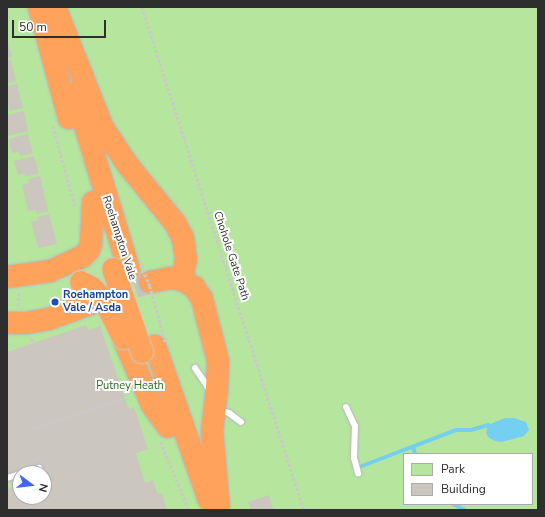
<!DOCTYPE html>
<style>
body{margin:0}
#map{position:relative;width:545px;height:517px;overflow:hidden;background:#efe9e1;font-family:"Nunito Sans",sans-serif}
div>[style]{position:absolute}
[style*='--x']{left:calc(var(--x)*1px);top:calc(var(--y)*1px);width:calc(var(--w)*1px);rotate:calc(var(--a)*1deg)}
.green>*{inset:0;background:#b6e59e}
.water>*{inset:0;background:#75cff0}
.stream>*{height:4px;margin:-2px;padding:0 2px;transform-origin:2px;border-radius:2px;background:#75cff0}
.building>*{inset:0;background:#cbc7bf}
.highway-tunnel>*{height:22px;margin-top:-11px;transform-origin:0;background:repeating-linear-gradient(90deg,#c8c4bd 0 22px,transparent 0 33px)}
.path>*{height:2.5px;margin-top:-1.25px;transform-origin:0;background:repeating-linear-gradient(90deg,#c9c9c9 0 3px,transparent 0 5px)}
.roads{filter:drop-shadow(0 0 1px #b4b7c1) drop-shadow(0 0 1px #b4b7c1)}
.lane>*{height:6px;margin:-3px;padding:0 3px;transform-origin:3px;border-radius:3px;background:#fff}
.highway>*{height:22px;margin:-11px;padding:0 11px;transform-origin:11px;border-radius:11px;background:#ffa35c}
.path-bridge>*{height:2.5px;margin-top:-1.25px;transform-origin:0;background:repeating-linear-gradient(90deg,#c9c9c9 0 3px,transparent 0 5px)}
.bridges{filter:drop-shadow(0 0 1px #c9c9c9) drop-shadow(0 0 1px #c9c9c9)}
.highway-bridge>*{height:22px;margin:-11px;padding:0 11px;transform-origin:11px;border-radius:11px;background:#ffa35c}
.dots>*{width:11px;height:11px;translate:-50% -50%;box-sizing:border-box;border:2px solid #fff;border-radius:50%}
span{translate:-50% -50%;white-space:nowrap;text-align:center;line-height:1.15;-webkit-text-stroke:4px #fff;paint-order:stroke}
.street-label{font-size:11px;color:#2e2e2e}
.transit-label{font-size:11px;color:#164399;font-weight:700}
.left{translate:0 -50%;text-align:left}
.park-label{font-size:11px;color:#2c6e1b}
.frame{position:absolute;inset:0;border:8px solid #2e2e2e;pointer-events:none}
.legend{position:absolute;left:403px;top:453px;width:130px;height:52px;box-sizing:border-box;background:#fff;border:1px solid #ababab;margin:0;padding:5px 7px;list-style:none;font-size:12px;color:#2e2e2e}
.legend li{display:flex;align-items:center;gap:8px;height:20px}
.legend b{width:20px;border:1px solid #ababab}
.north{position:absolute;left:12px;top:465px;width:40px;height:40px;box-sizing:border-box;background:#fff;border:1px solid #ababab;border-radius:50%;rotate:105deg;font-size:11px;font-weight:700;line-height:16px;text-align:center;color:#2e2e2e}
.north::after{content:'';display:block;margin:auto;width:14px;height:18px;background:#4264fb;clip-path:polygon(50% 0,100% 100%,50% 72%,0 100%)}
.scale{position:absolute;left:12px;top:20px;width:94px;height:18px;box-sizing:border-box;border:2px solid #2e2e2e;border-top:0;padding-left:5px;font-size:12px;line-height:14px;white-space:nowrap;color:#2e2e2e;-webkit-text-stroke:3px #fff;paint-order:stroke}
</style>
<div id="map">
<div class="green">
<div style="clip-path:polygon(evenodd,7px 7px,538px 7px,538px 510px,7px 510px,7px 7px,404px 454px,532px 454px,532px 504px,404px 504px,404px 454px,7px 7px,20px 473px,44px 473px,44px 497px,20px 497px,20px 473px)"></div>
</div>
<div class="water">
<div style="clip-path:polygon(505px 418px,514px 418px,526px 422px,529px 430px,524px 436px,502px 442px,495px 441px,488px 437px,486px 432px,488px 425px)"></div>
</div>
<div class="stream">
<div style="--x:413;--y:447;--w:7;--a:74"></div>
<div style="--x:362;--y:466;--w:101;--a:-21"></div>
<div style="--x:456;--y:430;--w:15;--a:0"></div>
<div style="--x:471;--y:430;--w:18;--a:-16"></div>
<div style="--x:453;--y:504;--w:13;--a:27"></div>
</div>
<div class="building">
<div style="clip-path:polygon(7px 39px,12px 57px,7px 58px)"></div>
<div style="clip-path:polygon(11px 60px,16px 81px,7px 83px,7px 61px)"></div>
<div style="clip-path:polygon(17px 84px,23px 108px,9px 111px,7px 86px)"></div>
<div style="clip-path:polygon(24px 111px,28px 131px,7px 136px,7px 115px)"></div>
<div style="clip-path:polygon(28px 134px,33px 153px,20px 156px,19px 152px,12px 153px,8px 139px)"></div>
<div style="clip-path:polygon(34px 156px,39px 173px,25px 177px,24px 173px,18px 175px,14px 161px)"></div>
<div style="clip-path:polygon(40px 176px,48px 211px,37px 214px,36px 210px,28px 211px,22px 185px,29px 183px,28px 179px)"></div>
<div style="clip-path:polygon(49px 214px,57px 244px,38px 248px,31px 222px,38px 220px,37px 217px)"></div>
<div style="clip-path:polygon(evenodd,86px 325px,88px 330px,100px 326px,129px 409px,134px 407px,148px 449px,136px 453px,145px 483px,153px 480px,158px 495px,162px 493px,167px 510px,8px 510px,7px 489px,12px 488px,7px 473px,7px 352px,86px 325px,20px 473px,44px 473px,44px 497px,20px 497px,20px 473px)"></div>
<div style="clip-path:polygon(269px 495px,273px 509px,251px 510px,248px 502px)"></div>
</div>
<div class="highway-tunnel">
<div style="--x:104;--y:299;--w:49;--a:-20.3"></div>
</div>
<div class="path">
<div style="--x:142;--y:7;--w:528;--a:72.15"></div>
<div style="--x:53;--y:126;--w:83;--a:74.6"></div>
<div style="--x:18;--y:306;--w:15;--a:-86"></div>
<div style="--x:30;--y:339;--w:2;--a:0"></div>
<div style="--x:32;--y:339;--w:4;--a:90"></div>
<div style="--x:27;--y:431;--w:103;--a:-18.6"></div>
<div style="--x:161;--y:442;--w:74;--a:67.6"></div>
</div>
<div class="roads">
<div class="lane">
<div style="--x:195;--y:368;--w:22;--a:56"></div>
<div style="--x:207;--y:386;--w:5;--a:22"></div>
<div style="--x:346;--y:407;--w:21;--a:65"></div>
<div style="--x:355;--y:426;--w:32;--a:92"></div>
<div style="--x:354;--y:458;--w:16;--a:75"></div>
<div style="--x:219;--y:410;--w:10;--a:17"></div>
<div style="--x:229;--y:413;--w:15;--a:37"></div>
<div style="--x:25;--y:473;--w:15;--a:-20"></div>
<div style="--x:7;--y:478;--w:14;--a:-17"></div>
</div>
<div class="highway">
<div style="--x:39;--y:7;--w:115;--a:74.9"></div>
<div style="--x:55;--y:7;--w:128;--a:68.4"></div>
<div style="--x:102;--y:126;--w:45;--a:56.7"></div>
<div style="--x:127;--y:164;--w:76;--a:50.9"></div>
<div style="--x:175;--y:223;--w:17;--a:62"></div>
<div style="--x:183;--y:238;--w:21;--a:82"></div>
<div style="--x:186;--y:259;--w:21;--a:101"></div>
<div style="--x:75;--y:93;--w:185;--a:73"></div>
<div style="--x:7;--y:277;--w:43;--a:-7.9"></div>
<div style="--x:50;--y:271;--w:36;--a:-24"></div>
<div style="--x:83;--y:256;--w:8;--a:-45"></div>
<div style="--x:89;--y:250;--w:7;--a:-74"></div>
<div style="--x:91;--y:243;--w:41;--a:-87.2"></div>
<div style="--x:150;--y:282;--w:20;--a:-11"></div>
<div style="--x:170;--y:278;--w:12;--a:9"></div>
<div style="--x:182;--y:280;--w:14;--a:30"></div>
<div style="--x:194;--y:287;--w:14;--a:56"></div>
<div style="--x:202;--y:299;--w:64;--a:75.5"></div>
<div style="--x:218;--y:361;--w:28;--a:92"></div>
<div style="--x:217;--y:389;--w:42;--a:96.8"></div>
<div style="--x:212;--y:431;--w:79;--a:84.9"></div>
<div style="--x:7;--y:323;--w:19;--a:0"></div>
<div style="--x:26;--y:323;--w:23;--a:-10"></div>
<div style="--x:49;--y:319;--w:44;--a:-20.1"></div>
<div style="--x:123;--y:338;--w:73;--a:66.6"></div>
<div style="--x:152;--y:405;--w:27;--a:54"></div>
<div style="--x:155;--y:346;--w:163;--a:70.7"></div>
</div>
</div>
<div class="path-bridge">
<div style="--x:141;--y:265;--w:23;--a:67"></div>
<div style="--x:150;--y:286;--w:60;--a:74.6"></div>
</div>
<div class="bridges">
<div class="highway-bridge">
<div style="--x:113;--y:269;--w:88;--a:70.7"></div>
<div style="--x:81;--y:282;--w:13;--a:29"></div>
<div style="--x:92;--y:288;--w:13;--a:45"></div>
<div style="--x:101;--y:297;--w:11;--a:56"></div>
<div style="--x:107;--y:306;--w:36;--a:63"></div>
</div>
</div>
<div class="dots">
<div style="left:55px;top:302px;background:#1a4fb4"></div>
</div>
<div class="street-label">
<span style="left:119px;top:238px;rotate:72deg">Roehampton Vale</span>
<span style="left:231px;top:256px;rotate:72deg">Chohole Gate Path</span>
</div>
<div class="transit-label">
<span class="left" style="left:63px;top:302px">Roehampton<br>Vale / Asda</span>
</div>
<div class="park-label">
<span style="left:130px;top:386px">Putney Heath</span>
</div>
<div class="frame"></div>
<ul class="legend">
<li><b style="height:11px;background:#b6e59e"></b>Park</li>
<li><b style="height:11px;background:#cbc7bf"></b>Building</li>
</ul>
<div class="north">N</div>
<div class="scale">50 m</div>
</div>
